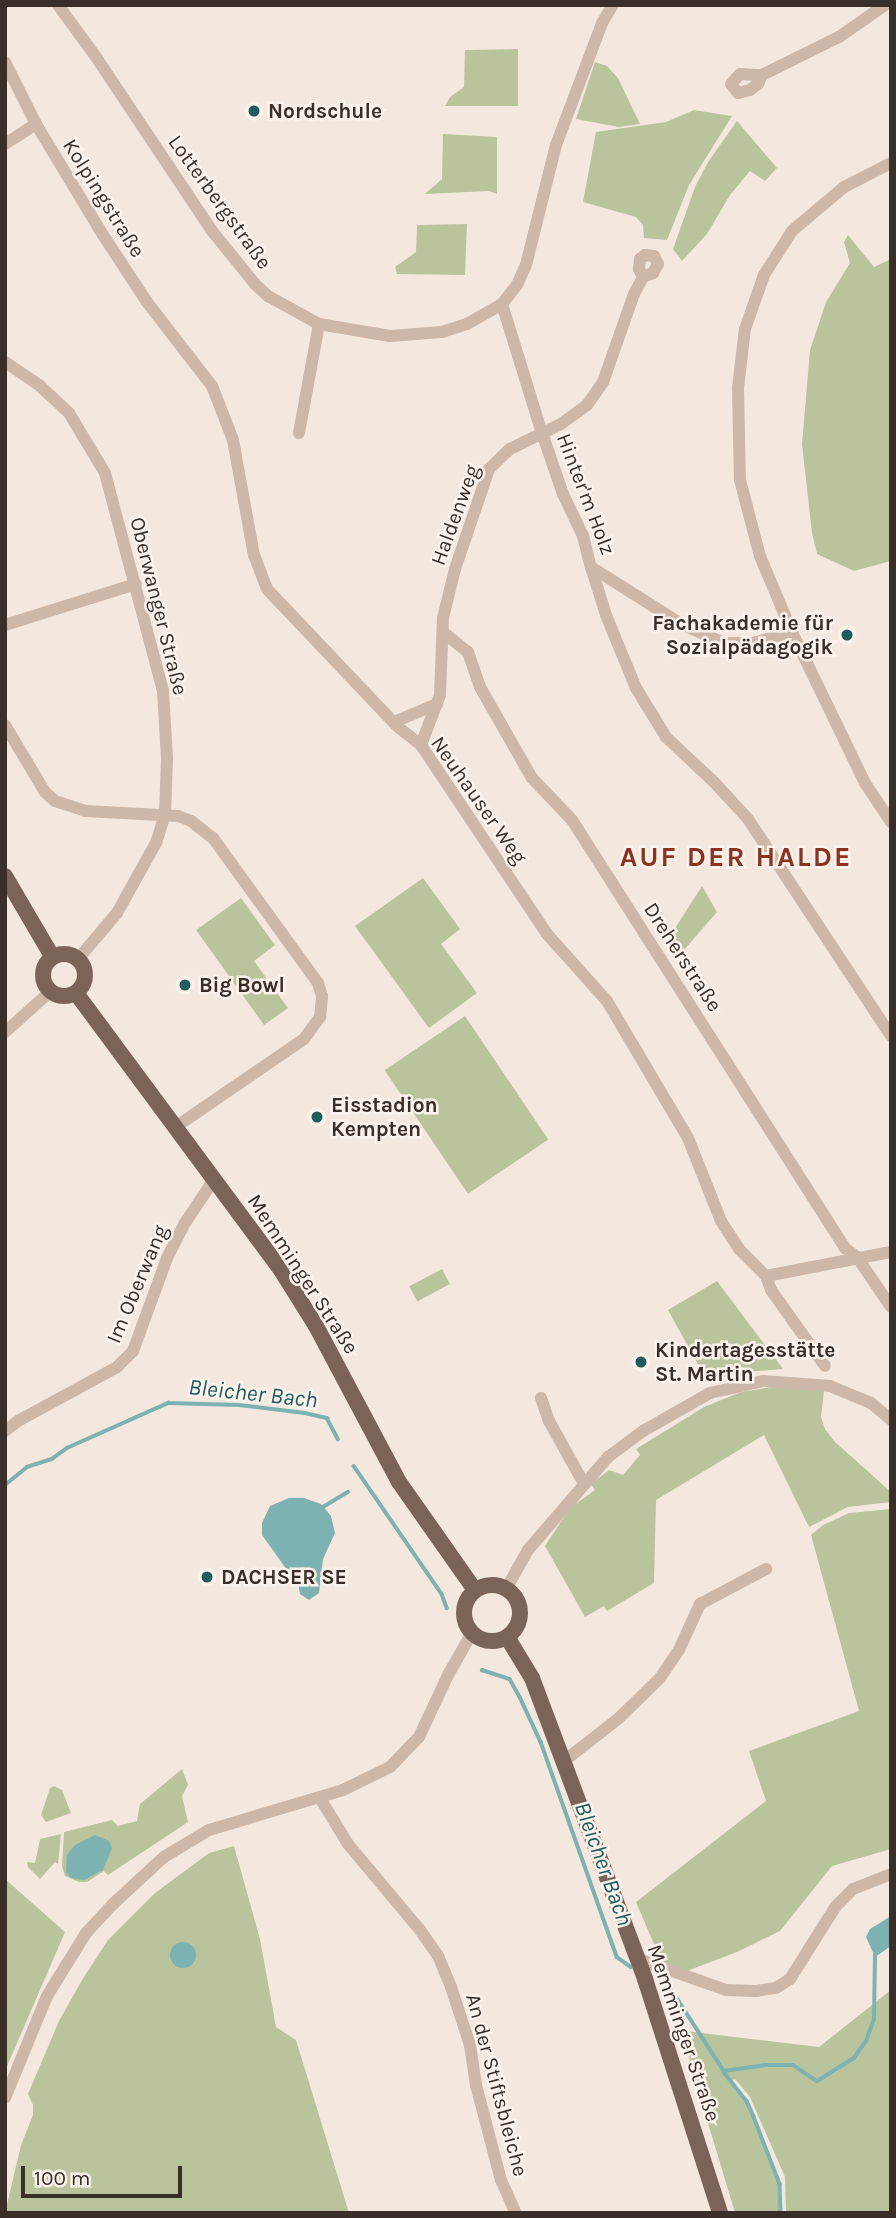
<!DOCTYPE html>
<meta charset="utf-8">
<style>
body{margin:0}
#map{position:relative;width:896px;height:2218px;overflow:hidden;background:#f4e8de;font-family:Karla,sans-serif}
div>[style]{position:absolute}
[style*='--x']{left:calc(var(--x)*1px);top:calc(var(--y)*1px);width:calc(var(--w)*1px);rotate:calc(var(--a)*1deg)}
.green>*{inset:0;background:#b9c49d;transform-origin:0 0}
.water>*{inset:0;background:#7cb2b1}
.round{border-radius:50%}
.stream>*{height:3.5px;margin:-1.75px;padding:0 1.75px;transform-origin:1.75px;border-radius:1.75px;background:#7cb2b1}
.minor>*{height:12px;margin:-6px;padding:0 6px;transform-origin:6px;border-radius:6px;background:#cdb7a9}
.major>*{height:16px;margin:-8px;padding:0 8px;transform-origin:8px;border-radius:8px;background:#7c635a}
.major>.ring{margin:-8px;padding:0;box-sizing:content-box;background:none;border:16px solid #7c635a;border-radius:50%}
.dots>*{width:19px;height:19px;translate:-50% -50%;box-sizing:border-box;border:4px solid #fbf3eb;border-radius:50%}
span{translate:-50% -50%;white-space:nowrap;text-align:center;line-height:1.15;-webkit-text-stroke:5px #fbf3eb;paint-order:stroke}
.poi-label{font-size:21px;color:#3a2e29;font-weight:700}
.left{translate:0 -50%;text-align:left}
.right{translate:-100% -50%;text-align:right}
.street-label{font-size:21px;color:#3a2e29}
.water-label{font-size:23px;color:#1d5d5e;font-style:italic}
.district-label{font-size:28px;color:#8d321e;font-weight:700;letter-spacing:2px}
.frame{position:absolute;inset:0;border:7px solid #3a2e29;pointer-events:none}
.scale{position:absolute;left:21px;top:2166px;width:161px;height:32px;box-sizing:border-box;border:4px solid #3a2e29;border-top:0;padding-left:9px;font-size:21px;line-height:24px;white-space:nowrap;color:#3a2e29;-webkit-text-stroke:5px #fbf3eb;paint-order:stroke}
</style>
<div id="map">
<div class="green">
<div style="clip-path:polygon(518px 49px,518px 106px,445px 106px,450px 97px,464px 87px,465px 50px)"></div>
<div style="clip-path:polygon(595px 62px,607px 66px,618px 78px,640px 124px,619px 127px,576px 119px)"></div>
<div style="clip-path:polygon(694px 110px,732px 116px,689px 185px,667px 240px,644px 238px,643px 225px,636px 217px,583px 202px,596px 132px,666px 122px)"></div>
<div style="clip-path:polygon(737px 121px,777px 168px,765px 181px,750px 171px,730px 195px,707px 234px,682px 261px,673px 249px,695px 187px,708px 162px)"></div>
<div style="clip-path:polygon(443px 134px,497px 137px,497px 194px,489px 191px,425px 194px,442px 179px)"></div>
<div style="clip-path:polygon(467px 224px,465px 275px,397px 274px,395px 267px,416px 252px,417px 225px)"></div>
<div style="clip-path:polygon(848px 235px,874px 267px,891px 259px,891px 561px,854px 571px,817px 554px,812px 533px,802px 444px,810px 350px,826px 302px,850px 263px,844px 242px)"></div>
<div style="clip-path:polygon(423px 878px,460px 929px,441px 944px,477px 993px,429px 1028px,355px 926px)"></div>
<div style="clip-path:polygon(702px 886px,717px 912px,677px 958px,665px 944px)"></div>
<div style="clip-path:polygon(241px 898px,275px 945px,254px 961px,288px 1008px,264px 1025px,196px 930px)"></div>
<div style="left:465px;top:1016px;width:149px;height:97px;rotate:56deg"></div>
<div style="left:442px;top:1269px;width:17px;height:37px;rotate:62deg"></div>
<div style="clip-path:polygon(717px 1281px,783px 1369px,746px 1372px,708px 1382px,668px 1310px)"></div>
<div style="clip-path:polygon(772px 1387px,824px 1391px,821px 1417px,825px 1429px,835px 1442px,891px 1492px,891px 1502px,848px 1507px,809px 1527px,764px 1435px,656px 1500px,654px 1583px,607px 1611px,604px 1606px,585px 1617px,545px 1546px,570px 1508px,595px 1490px,591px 1484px,609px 1470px,623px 1475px,640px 1455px,636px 1449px,704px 1407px,741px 1392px)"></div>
<div style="clip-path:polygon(891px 1509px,891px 1849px,832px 1866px,780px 1931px,737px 1952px,687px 1971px,662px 1963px,636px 1902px,766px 1801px,749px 1751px,859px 1711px,811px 1535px,823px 1525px,849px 1513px)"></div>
<div style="clip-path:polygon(182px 1769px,188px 1785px,182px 1796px,188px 1822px,108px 1875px,104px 1871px,87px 1882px,79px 1882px,65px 1876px,62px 1866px,64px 1832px,112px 1820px,118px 1826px,137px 1821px,140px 1804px)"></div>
<div style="clip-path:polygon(54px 1786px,62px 1790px,71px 1813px,46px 1822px,41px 1815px,50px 1788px)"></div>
<div style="clip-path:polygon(61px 1834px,58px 1864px,55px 1862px,40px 1879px,28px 1867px,27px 1862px,35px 1863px,40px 1839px)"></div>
<div style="clip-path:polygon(234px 1846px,260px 1939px,276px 2027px,296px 2040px,349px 2213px,5px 2213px,21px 2145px,33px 2115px,33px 2105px,28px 2094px,59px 2021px,82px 1980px,108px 1940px,155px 1893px,209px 1853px)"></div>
<div style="clip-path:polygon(5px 1879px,65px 1932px,5px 2071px)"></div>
<div style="clip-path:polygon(891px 1990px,891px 2213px,786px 2213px,785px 2177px,750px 2097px,735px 2079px,731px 2081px,746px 2100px,779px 2178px,782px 2213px,735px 2213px,690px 2063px,685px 2031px,819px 2047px)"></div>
</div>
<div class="water">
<div style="clip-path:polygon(289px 1498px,304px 1498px,321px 1504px,331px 1516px,335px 1533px,323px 1559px,319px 1593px,309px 1600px,300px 1594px,296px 1572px,287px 1570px,262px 1535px,262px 1523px,270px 1506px)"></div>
<div style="clip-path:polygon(95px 1835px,109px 1841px,112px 1848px,103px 1870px,84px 1880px,71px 1878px,66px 1873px,67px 1855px,75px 1845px)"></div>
<div style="clip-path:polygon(891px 1916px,891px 1946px,875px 1957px,866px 1937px,870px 1929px)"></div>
<div class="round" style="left:170px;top:1942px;width:26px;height:26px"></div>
</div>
<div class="stream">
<div style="--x:354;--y:1466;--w:155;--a:55.5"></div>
<div style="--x:442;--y:1594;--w:15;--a:70"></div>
<div style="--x:5;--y:1485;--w:28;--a:-39"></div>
<div style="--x:27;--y:1467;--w:26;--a:-18"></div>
<div style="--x:52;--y:1459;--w:19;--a:-36"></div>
<div style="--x:67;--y:1448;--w:111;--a:-24"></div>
<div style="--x:168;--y:1403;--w:71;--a:1.6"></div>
<div style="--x:239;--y:1405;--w:66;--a:6.9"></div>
<div style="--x:305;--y:1413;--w:23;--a:13"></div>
<div style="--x:327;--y:1418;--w:24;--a:62"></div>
<div style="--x:323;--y:1507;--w:29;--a:-31"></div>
<div style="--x:482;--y:1670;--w:29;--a:18"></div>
<div style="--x:510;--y:1679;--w:21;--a:61"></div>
<div style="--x:520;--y:1697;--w:50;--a:65"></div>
<div style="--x:541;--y:1742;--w:228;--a:70.5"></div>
<div style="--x:617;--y:1957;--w:17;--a:36"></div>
<div style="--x:666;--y:1981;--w:107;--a:57.2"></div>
<div style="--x:724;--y:2071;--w:42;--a:-8.1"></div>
<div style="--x:766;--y:2065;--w:27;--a:0"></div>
<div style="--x:793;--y:2065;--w:29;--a:34"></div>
<div style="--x:817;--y:2081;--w:44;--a:-31.9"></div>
<div style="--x:854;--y:2058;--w:21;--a:-55"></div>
<div style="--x:866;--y:2041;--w:23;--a:-70"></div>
<div style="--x:874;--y:2019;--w:65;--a:-89.1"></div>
<div style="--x:724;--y:2072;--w:37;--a:52"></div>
<div style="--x:747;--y:2101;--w:17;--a:66"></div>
<div style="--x:754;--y:2117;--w:72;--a:68.8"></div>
<div style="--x:780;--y:2184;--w:29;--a:88"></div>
</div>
<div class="minor">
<div style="--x:58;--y:5;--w:64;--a:53.8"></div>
<div style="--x:96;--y:57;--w:209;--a:56.3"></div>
<div style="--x:212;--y:231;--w:68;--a:50.9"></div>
<div style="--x:255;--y:284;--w:18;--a:43"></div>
<div style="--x:268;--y:296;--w:58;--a:28.8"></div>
<div style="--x:319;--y:324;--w:72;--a:9.6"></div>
<div style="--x:390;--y:336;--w:52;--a:-4.4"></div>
<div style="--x:442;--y:332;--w:26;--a:-18"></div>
<div style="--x:467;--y:324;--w:40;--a:-29.7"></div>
<div style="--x:502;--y:304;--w:24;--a:-52"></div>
<div style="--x:517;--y:285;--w:22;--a:-66"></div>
<div style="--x:526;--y:265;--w:124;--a:-76"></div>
<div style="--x:556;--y:145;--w:130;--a:-69.3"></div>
<div style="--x:602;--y:23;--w:21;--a:-59"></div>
<div style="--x:5;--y:62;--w:69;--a:63.4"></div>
<div style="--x:36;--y:124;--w:130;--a:58.9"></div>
<div style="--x:103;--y:235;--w:80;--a:56.7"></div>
<div style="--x:147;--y:302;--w:106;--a:52.3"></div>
<div style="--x:212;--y:386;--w:58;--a:68.7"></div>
<div style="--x:233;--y:440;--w:117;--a:79.7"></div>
<div style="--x:254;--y:555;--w:36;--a:69"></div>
<div style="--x:267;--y:589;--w:190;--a:46.5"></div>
<div style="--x:398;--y:727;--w:29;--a:38"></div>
<div style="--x:421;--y:745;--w:227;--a:56.3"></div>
<div style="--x:547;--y:934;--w:90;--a:48.2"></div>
<div style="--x:607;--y:1001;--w:159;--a:59.4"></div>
<div style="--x:688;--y:1138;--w:89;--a:68.3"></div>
<div style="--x:721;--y:1221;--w:33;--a:57"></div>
<div style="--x:739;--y:1249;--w:38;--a:45"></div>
<div style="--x:766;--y:1276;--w:15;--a:70"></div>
<div style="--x:771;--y:1290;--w:93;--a:54.6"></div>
<div style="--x:762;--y:75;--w:10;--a:114"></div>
<div style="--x:758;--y:84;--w:10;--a:143"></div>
<div style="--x:750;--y:90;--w:12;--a:166"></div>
<div style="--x:738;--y:93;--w:11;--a:-128"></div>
<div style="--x:731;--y:84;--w:13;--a:-48"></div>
<div style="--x:740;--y:74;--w:22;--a:3"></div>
<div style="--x:762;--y:75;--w:86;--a:-26.3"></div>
<div style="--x:839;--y:37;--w:56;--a:-34.8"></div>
<div style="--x:5;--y:144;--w:37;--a:-33"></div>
<div style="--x:891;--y:163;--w:53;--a:152.9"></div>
<div style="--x:844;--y:187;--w:68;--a:139.8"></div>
<div style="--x:792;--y:231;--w:52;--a:122.5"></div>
<div style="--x:764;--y:275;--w:57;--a:109.4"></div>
<div style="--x:745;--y:329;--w:59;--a:96.8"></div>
<div style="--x:738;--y:388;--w:92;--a:88.8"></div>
<div style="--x:740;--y:480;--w:79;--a:75.3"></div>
<div style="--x:760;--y:556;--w:82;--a:67.2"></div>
<div style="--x:792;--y:632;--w:168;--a:64.2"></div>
<div style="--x:865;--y:783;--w:47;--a:56.3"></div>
<div style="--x:502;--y:304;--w:135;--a:72.8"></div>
<div style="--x:542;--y:433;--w:65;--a:71"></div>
<div style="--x:563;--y:494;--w:47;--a:64.5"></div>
<div style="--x:583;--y:536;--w:32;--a:76"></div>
<div style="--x:591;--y:567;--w:107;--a:32.3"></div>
<div style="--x:681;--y:624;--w:47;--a:23.8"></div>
<div style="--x:724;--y:643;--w:29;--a:0"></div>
<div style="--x:753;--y:643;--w:41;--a:-15.8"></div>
<div style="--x:5;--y:362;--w:41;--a:34.1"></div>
<div style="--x:39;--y:385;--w:41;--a:43"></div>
<div style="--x:69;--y:413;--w:70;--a:59"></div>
<div style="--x:105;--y:473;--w:226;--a:75.1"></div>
<div style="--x:163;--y:691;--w:67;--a:86.6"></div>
<div style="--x:167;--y:758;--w:56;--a:92"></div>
<div style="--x:165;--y:814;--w:28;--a:107"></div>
<div style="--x:157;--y:841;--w:82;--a:119.1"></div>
<div style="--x:117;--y:913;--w:60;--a:130.3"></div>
<div style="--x:299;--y:433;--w:111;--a:-79.6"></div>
<div style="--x:591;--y:567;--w:50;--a:72.6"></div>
<div style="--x:606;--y:615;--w:79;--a:67.7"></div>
<div style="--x:636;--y:688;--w:57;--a:58.5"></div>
<div style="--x:666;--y:737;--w:66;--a:43.2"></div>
<div style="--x:714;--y:782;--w:50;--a:47.4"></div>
<div style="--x:748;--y:819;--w:260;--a:56.6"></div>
<div style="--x:5;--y:625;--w:137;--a:-17.4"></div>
<div style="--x:443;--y:632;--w:32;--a:39"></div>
<div style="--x:468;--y:652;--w:37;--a:71"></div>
<div style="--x:480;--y:687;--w:105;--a:60.3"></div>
<div style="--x:532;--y:778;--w:58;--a:46.4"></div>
<div style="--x:572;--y:820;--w:508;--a:57.47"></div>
<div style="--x:845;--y:1248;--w:15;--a:37"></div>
<div style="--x:857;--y:1257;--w:60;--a:55.8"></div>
<div style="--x:394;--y:722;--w:47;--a:-22.7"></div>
<div style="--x:5;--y:725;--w:78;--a:59.2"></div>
<div style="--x:45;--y:792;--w:13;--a:42"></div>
<div style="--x:55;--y:801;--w:32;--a:18"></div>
<div style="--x:85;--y:811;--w:93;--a:3.1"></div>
<div style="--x:178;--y:816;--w:14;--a:21"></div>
<div style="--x:191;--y:821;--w:28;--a:38"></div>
<div style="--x:213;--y:838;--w:179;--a:54.1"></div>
<div style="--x:318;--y:983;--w:14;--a:73"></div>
<div style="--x:322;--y:996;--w:21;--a:95"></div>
<div style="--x:320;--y:1017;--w:27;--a:126"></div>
<div style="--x:304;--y:1039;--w:154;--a:145.6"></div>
<div style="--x:421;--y:745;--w:53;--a:-69.2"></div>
<div style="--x:440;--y:695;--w:77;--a:-87.8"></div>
<div style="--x:443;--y:618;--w:50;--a:-76.2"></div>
<div style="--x:455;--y:569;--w:106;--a:-71.2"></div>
<div style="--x:489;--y:469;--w:29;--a:-44"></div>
<div style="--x:510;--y:449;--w:57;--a:-26.1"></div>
<div style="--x:561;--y:424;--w:32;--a:-36"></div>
<div style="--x:587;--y:405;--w:28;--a:-55"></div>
<div style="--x:603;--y:382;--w:93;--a:-70.6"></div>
<div style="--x:634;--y:294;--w:19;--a:-62"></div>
<div style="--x:643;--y:277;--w:11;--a:-22"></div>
<div style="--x:653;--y:273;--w:10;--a:-61"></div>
<div style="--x:658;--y:264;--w:9;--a:-117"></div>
<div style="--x:654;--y:256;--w:9;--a:-174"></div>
<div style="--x:645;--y:255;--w:6;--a:141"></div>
<div style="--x:640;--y:259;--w:10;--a:96"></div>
<div style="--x:639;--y:269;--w:9;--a:63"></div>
<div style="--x:5;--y:1032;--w:62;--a:-41.7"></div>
<div style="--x:766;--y:1276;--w:127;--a:-10.9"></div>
<div style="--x:541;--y:1398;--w:24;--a:71"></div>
<div style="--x:549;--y:1421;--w:70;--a:60.9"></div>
<div style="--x:5;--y:1431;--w:16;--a:-38"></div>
<div style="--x:18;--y:1421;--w:113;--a:-28.6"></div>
<div style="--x:117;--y:1367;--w:23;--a:-45"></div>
<div style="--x:133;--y:1351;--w:99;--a:-69.9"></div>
<div style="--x:167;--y:1258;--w:39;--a:-63"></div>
<div style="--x:185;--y:1223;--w:54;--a:-56.3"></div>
<div style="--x:506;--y:1589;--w:45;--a:-60.6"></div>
<div style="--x:528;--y:1550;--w:123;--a:-49.3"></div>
<div style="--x:608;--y:1457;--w:44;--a:-36.6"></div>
<div style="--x:643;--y:1431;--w:77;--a:-29.6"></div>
<div style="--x:710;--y:1393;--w:54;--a:-12.8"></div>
<div style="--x:763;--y:1381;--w:67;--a:4.3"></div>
<div style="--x:830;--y:1386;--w:44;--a:22.5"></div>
<div style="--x:871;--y:1403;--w:26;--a:40"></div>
<div style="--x:564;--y:1761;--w:70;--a:-38"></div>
<div style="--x:619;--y:1718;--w:57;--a:-44.3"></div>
<div style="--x:660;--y:1678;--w:34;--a:-56"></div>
<div style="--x:679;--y:1650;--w:51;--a:-65.5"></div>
<div style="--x:700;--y:1604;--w:75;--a:-27.9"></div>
<div style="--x:320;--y:1798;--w:54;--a:58.7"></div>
<div style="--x:348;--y:1844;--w:112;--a:50.1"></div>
<div style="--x:420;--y:1930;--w:32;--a:55"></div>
<div style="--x:438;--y:1956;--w:34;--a:67"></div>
<div style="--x:451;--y:1987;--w:61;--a:71.9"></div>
<div style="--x:470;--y:2045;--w:40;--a:81.5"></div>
<div style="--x:476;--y:2085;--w:98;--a:75.3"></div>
<div style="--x:501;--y:2180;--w:36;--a:66"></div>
<div style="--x:638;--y:1959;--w:93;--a:19.4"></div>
<div style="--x:726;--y:1990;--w:30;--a:2"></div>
<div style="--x:756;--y:1991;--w:20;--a:-9"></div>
<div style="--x:776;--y:1988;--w:17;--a:-33"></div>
<div style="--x:790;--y:1979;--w:86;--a:-57.8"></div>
<div style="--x:836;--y:1906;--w:24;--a:-45"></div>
<div style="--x:853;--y:1889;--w:41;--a:-21.5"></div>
<div style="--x:5;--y:2098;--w:110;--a:-67.6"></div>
<div style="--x:47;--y:1996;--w:74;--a:-58.2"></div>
<div style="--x:86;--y:1933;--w:40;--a:-47"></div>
<div style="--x:113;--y:1904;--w:69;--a:-42.7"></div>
<div style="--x:164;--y:1857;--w:52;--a:-31"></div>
<div style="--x:209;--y:1830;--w:140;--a:-16.6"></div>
<div style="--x:343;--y:1790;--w:52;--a:-26.1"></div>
<div style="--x:390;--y:1767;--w:42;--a:-46"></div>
<div style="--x:419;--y:1737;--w:68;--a:-64.9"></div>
<div style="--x:448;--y:1675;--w:48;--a:-60.3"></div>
</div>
<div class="major">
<div style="--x:5;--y:876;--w:93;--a:59.6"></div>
<div class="ring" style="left:43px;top:954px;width:26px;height:26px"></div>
<div style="--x:76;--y:993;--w:345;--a:53.5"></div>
<div style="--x:281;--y:1270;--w:66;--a:58"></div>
<div style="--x:316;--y:1326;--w:177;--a:62"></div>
<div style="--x:399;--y:1482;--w:132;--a:54.9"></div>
<div class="ring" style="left:464px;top:1585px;width:40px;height:40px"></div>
<div style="--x:507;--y:1637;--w:48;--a:58.6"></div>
<div style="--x:532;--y:1678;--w:322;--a:69.4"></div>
<div style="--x:645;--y:1979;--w:246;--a:72.2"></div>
</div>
<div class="dots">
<div style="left:254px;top:111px;background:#1d5d5e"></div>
<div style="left:847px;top:635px;background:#1d5d5e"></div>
<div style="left:185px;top:985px;background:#1d5d5e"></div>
<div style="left:317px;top:1117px;background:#1d5d5e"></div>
<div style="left:641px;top:1362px;background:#1d5d5e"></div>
<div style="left:207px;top:1577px;background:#1d5d5e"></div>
</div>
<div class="poi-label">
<span class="left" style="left:268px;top:111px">Nordschule</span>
<span class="right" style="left:833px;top:635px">Fachakademie für<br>Sozialpädagogik</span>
<span class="left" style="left:199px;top:985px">Big Bowl</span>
<span class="left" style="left:331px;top:1117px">Eisstadion<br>Kempten</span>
<span class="left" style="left:655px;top:1362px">Kindertagesstätte<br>St. Martin</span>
<span class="left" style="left:221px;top:1577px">DACHSER SE</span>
</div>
<div class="street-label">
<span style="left:104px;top:198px;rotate:58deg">Kolpingstraße</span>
<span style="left:220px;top:202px;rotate:54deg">Lotterbergstraße</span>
<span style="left:586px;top:494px;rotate:69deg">Hinter'm Holz</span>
<span style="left:455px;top:515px;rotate:-70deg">Haldenweg</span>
<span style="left:159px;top:606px;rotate:76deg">Oberwanger Straße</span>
<span style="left:479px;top:800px;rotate:55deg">Neuhauser Weg</span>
<span style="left:683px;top:957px;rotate:57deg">Dreherstraße</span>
<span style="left:303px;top:1274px;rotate:57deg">Memminger Straße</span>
<span style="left:137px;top:1284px;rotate:-67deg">Im Oberwang</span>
<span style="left:684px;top:2033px;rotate:71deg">Memminger Straße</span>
<span style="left:497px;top:2085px;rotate:75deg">An der Stiftsbleiche</span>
</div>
<div class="water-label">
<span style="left:253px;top:1394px;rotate:6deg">Bleicher Bach</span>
<span style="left:603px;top:1864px;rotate:70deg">Bleicher Bach</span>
</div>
<div class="district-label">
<span style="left:736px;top:857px">AUF DER HALDE</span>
</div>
<div class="frame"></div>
<div class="scale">100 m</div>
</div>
